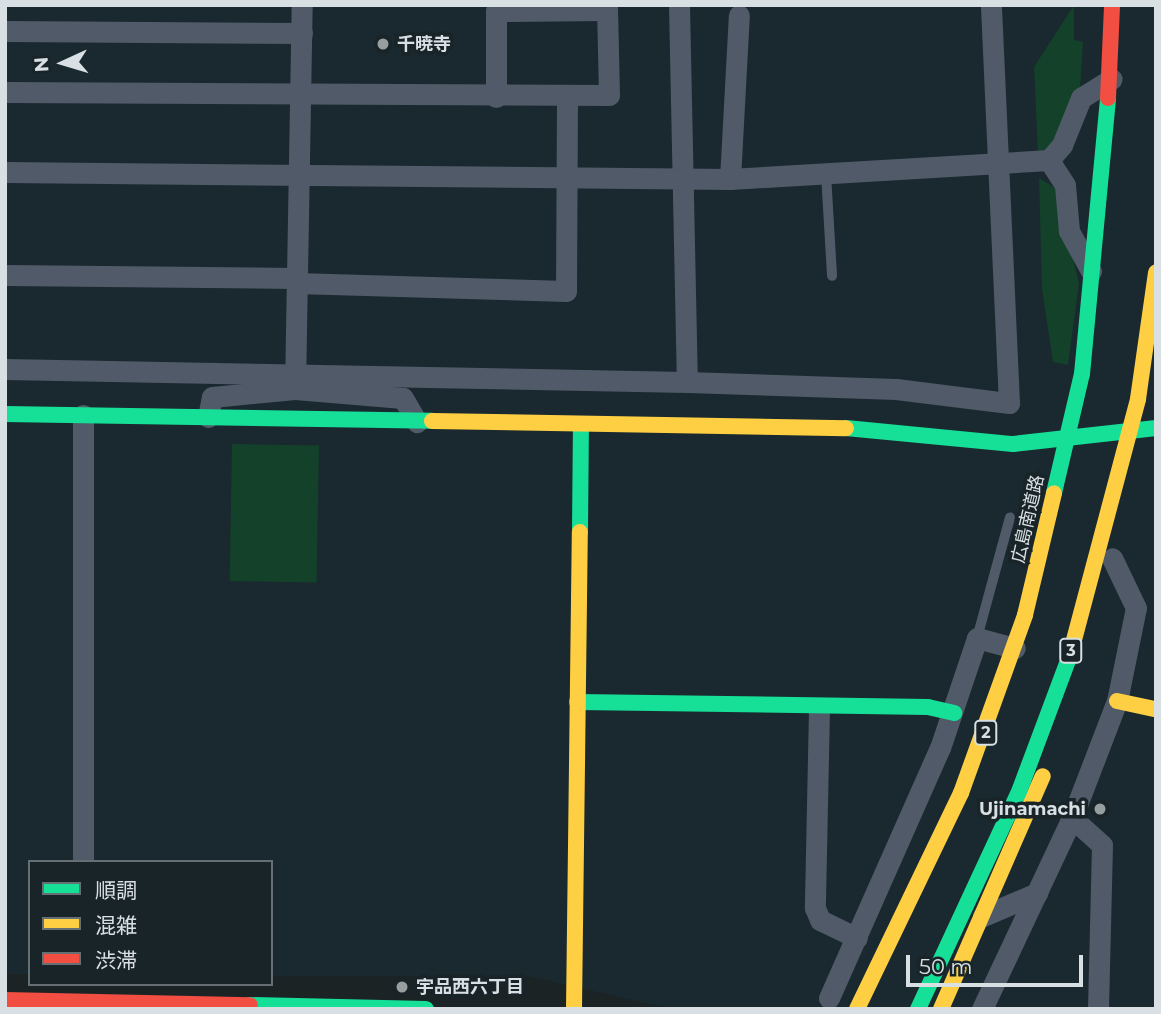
<!DOCTYPE html>
<meta charset="utf-8">
<style>
body{margin:0}
#map{position:relative;width:1161px;height:1014px;overflow:hidden;background:#1c2324;font-family:Montserrat,"Noto Sans JP",sans-serif}
div>[style]{position:absolute}
[style*='--x']{left:calc(var(--x)*1px);top:calc(var(--y)*1px);width:calc(var(--w)*1px);rotate:calc(var(--a)*1deg)}
.built>*{inset:0;background:#19292f}
.green>*{inset:0;background:#14412a;transform-origin:0 0}
.lane>*{height:10px;margin:-5px;padding:0 5px;transform-origin:5px;border-radius:5px;background:#505a68}
.street>*{height:21px;margin:-10.5px;padding:0 10.5px;transform-origin:10.5px;border-radius:10.5px;background:#505a68}
.fast>*{height:16px;margin:-8px;padding:0 8px;transform-origin:8px;border-radius:8px;background:#16e098}
.slow>*{height:16px;margin:-8px;padding:0 8px;transform-origin:8px;border-radius:8px;background:#ffcf43}
.jam>*{height:16px;margin:-8px;padding:0 8px;transform-origin:8px;border-radius:8px;background:#f24e42}
.fast-bridge>*{height:16px;margin:-8px;padding:0 8px;transform-origin:8px;border-radius:8px;background:#16e098}
.slow-bridge>*{height:16px;margin:-8px;padding:0 8px;transform-origin:8px;border-radius:8px;background:#ffcf43}
.dots>*{width:19px;height:19px;translate:-50% -50%;box-sizing:border-box;border:4px solid #192428;border-radius:50%}
span{translate:-50% -50%;white-space:nowrap;text-align:center;line-height:1.15;-webkit-text-stroke:7px #192428;paint-order:stroke}
.shield-label span{padding:2px 5px;background:#192428;border:2px solid;border-radius:5px;-webkit-text-stroke-width:0}
.shield-label{font-size:16px;color:#d9e0e3;font-weight:700}
.poi-label{font-size:18px;color:#d9e0e3;font-weight:700}
.left{translate:0 -50%;text-align:left}
.right{translate:-100% -50%;text-align:right}
.street-label{font-size:18px;color:#d9e0e3}
.frame{position:absolute;inset:0;border:7px solid #d9e0e3;pointer-events:none}
.legend{position:absolute;left:28px;top:860px;width:245px;height:126px;box-sizing:border-box;background:#192428;border:2px solid #666f73;margin:0;padding:9px 12px;list-style:none;font-size:21px;color:#d9e0e3}
.legend li{display:flex;align-items:center;gap:14px;height:35px}
.legend b{width:35px;border:2px solid #666f73}
.north{position:absolute;left:28px;top:28px;width:70px;height:70px;-webkit-text-stroke:5px #192428;paint-order:stroke;rotate:266deg;font-size:19px;font-weight:700;line-height:28px;text-align:center;color:#d9e0e3}
.north::after{content:'';display:block;margin:auto;width:24px;height:32px;background:#d9e0e3;clip-path:polygon(50% 0,100% 100%,50% 72%,0 100%)}
.scale{position:absolute;left:906px;top:955px;width:177px;height:32px;box-sizing:border-box;border:4px solid #d9e0e3;border-top:0;padding-left:9px;font-size:21px;line-height:24px;white-space:nowrap;color:#d9e0e3;-webkit-text-stroke:5px #192428;paint-order:stroke}
</style>
<div id="map">
<div class="built">
<div style="clip-path:polygon(5px 5px,1156px 5px,1156px 1009px,672px 1009px,527px 976px,271px 976px,271px 862px,30px 862px,30px 974px,5px 974px)"></div>
</div>
<div class="green">
<div style="clip-path:polygon(1074px 5px,1074px 40px,1083px 42px,1080px 90px,1054px 148px,1038px 153px,1034px 67px)"></div>
<div style="clip-path:polygon(1039px 178px,1055px 188px,1079px 283px,1068px 365px,1053px 362px,1042px 289px)"></div>
<div style="left:232px;top:444px;width:87px;height:137px;rotate:1deg"></div>
</div>
<div class="lane">
<div style="--x:826;--y:174;--w:102;--a:86.6"></div>
<div style="--x:977;--y:638;--w:125;--a:-74.7"></div>
</div>
<div class="street">
<div style="--x:679;--y:5;--w:377;--a:88.8"></div>
<div style="--x:5;--y:31;--w:297;--a:0.4"></div>
<div style="--x:5;--y:92;--w:604;--a:0.28"></div>
<div style="--x:609;--y:95;--w:90;--a:-91.3"></div>
<div style="--x:496;--y:97;--w:86;--a:-90"></div>
<div style="--x:496;--y:11;--w:111;--a:-0.5"></div>
<div style="--x:5;--y:172;--w:725;--a:0.55"></div>
<div style="--x:730;--y:179;--w:320;--a:-3.4"></div>
<div style="--x:730;--y:179;--w:164;--a:-86.9"></div>
<div style="--x:1091;--y:271;--w:46;--a:-118.8"></div>
<div style="--x:1069;--y:231;--w:46;--a:-95"></div>
<div style="--x:1065;--y:185;--w:30;--a:-123"></div>
<div style="--x:1049;--y:160;--w:20;--a:-49"></div>
<div style="--x:1062;--y:145;--w:51;--a:-68"></div>
<div style="--x:1081;--y:98;--w:36;--a:-32"></div>
<div style="--x:5;--y:275;--w:291;--a:0.6"></div>
<div style="--x:296;--y:283;--w:270;--a:1.7"></div>
<div style="--x:566;--y:291;--w:195;--a:-89.7"></div>
<div style="--x:5;--y:369;--w:682;--a:1.09"></div>
<div style="--x:687;--y:382;--w:209;--a:1.9"></div>
<div style="--x:896;--y:389;--w:114;--a:7.1"></div>
<div style="--x:1009;--y:403;--w:398;--a:-92.6"></div>
<div style="--x:295;--y:389;--w:384;--a:-89"></div>
<div style="--x:83;--y:415;--w:447;--a:90"></div>
<div style="--x:208;--y:417;--w:20;--a:-79"></div>
<div style="--x:212;--y:397;--w:83;--a:-5.5"></div>
<div style="--x:295;--y:389;--w:108;--a:4.8"></div>
<div style="--x:403;--y:398;--w:28;--a:60"></div>
<div style="--x:819;--y:709;--w:199;--a:91.2"></div>
<div style="--x:815;--y:908;--w:13;--a:67"></div>
<div style="--x:820;--y:920;--w:41;--a:25.9"></div>
<div style="--x:1072;--y:818;--w:40;--a:42"></div>
<div style="--x:1102;--y:845;--w:164;--a:91.4"></div>
<div style="--x:983;--y:916;--w:59;--a:-23.1"></div>
<div style="--x:829;--y:998;--w:274;--a:-66.1"></div>
<div style="--x:940;--y:748;--w:116;--a:-71.4"></div>
<div style="--x:977;--y:638;--w:39;--a:15"></div>
<div style="--x:982;--y:1009;--w:211;--a:-64.8"></div>
<div style="--x:1072;--y:818;--w:125;--a:-69"></div>
<div style="--x:1117;--y:701;--w:95;--a:-78.5"></div>
<div style="--x:1136;--y:608;--w:55;--a:-115.6"></div>
</div>
<div class="fast">
<div style="--x:5;--y:414;--w:427;--a:0.9"></div>
<div style="--x:846;--y:428;--w:168;--a:5.5"></div>
<div style="--x:1013;--y:444;--w:144;--a:-6.4"></div>
<div style="--x:1054;--y:493;--w:122;--a:-76.8"></div>
<div style="--x:1082;--y:374;--w:277;--a:-84.6"></div>
<div style="--x:580;--y:532;--w:107;--a:-89.5"></div>
<div style="--x:577;--y:702;--w:351;--a:0.8"></div>
<div style="--x:928;--y:707;--w:27;--a:13"></div>
<div style="--x:250;--y:1005;--w:176;--a:1.3"></div>
</div>
<div class="slow">
<div style="--x:432;--y:421;--w:414;--a:1"></div>
<div style="--x:1117;--y:701;--w:40;--a:12"></div>
<div style="--x:574;--y:1009;--w:477;--a:-89.3"></div>
<div style="--x:857;--y:1009;--w:240;--a:-64.3"></div>
<div style="--x:961;--y:793;--w:189;--a:-70.2"></div>
<div style="--x:1025;--y:615;--w:125;--a:-76.6"></div>
<div style="--x:941;--y:1009;--w:254;--a:-66.4"></div>
</div>
<div class="jam">
<div style="--x:1108;--y:98;--w:93;--a:-87.5"></div>
<div style="--x:5;--y:1000;--w:245;--a:1.2"></div>
</div>
<div class="fast-bridge">
<div style="--x:918;--y:1009;--w:242;--a:-65.1"></div>
<div style="--x:1020;--y:789;--w:143;--a:-69.5"></div>
</div>
<div class="slow-bridge">
<div style="--x:1070;--y:655;--w:265;--a:-75.1"></div>
<div style="--x:1138;--y:399;--w:128;--a:-81.9"></div>
</div>
<div class="dots">
<div style="left:383px;top:44px;background:#979ea0"></div>
<div style="left:1100px;top:809px;background:#979ea0"></div>
<div style="left:402px;top:987px;background:#979ea0"></div>
</div>
<div class="shield-label">
<span style="left:1071px;top:651px">3</span>
<span style="left:986px;top:733px">2</span>
</div>
<div class="poi-label">
<span class="left" style="left:397px;top:44px">千暁寺</span>
<span class="right" style="left:1086px;top:809px">Ujinamachi</span>
<span class="left" style="left:416px;top:987px">宇品西六丁目</span>
</div>
<div class="street-label">
<span style="left:1028px;top:519px;rotate:-77deg">広島南道路</span>
</div>
<div class="frame"></div>
<ul class="legend">
<li><b style="height:9px;background:#16e098"></b>順調</li>
<li><b style="height:9px;background:#ffcf43"></b>混雑</li>
<li><b style="height:9px;background:#f24e42"></b>渋滞</li>
</ul>
<div class="north">N</div>
<div class="scale">50 m</div>
</div>
